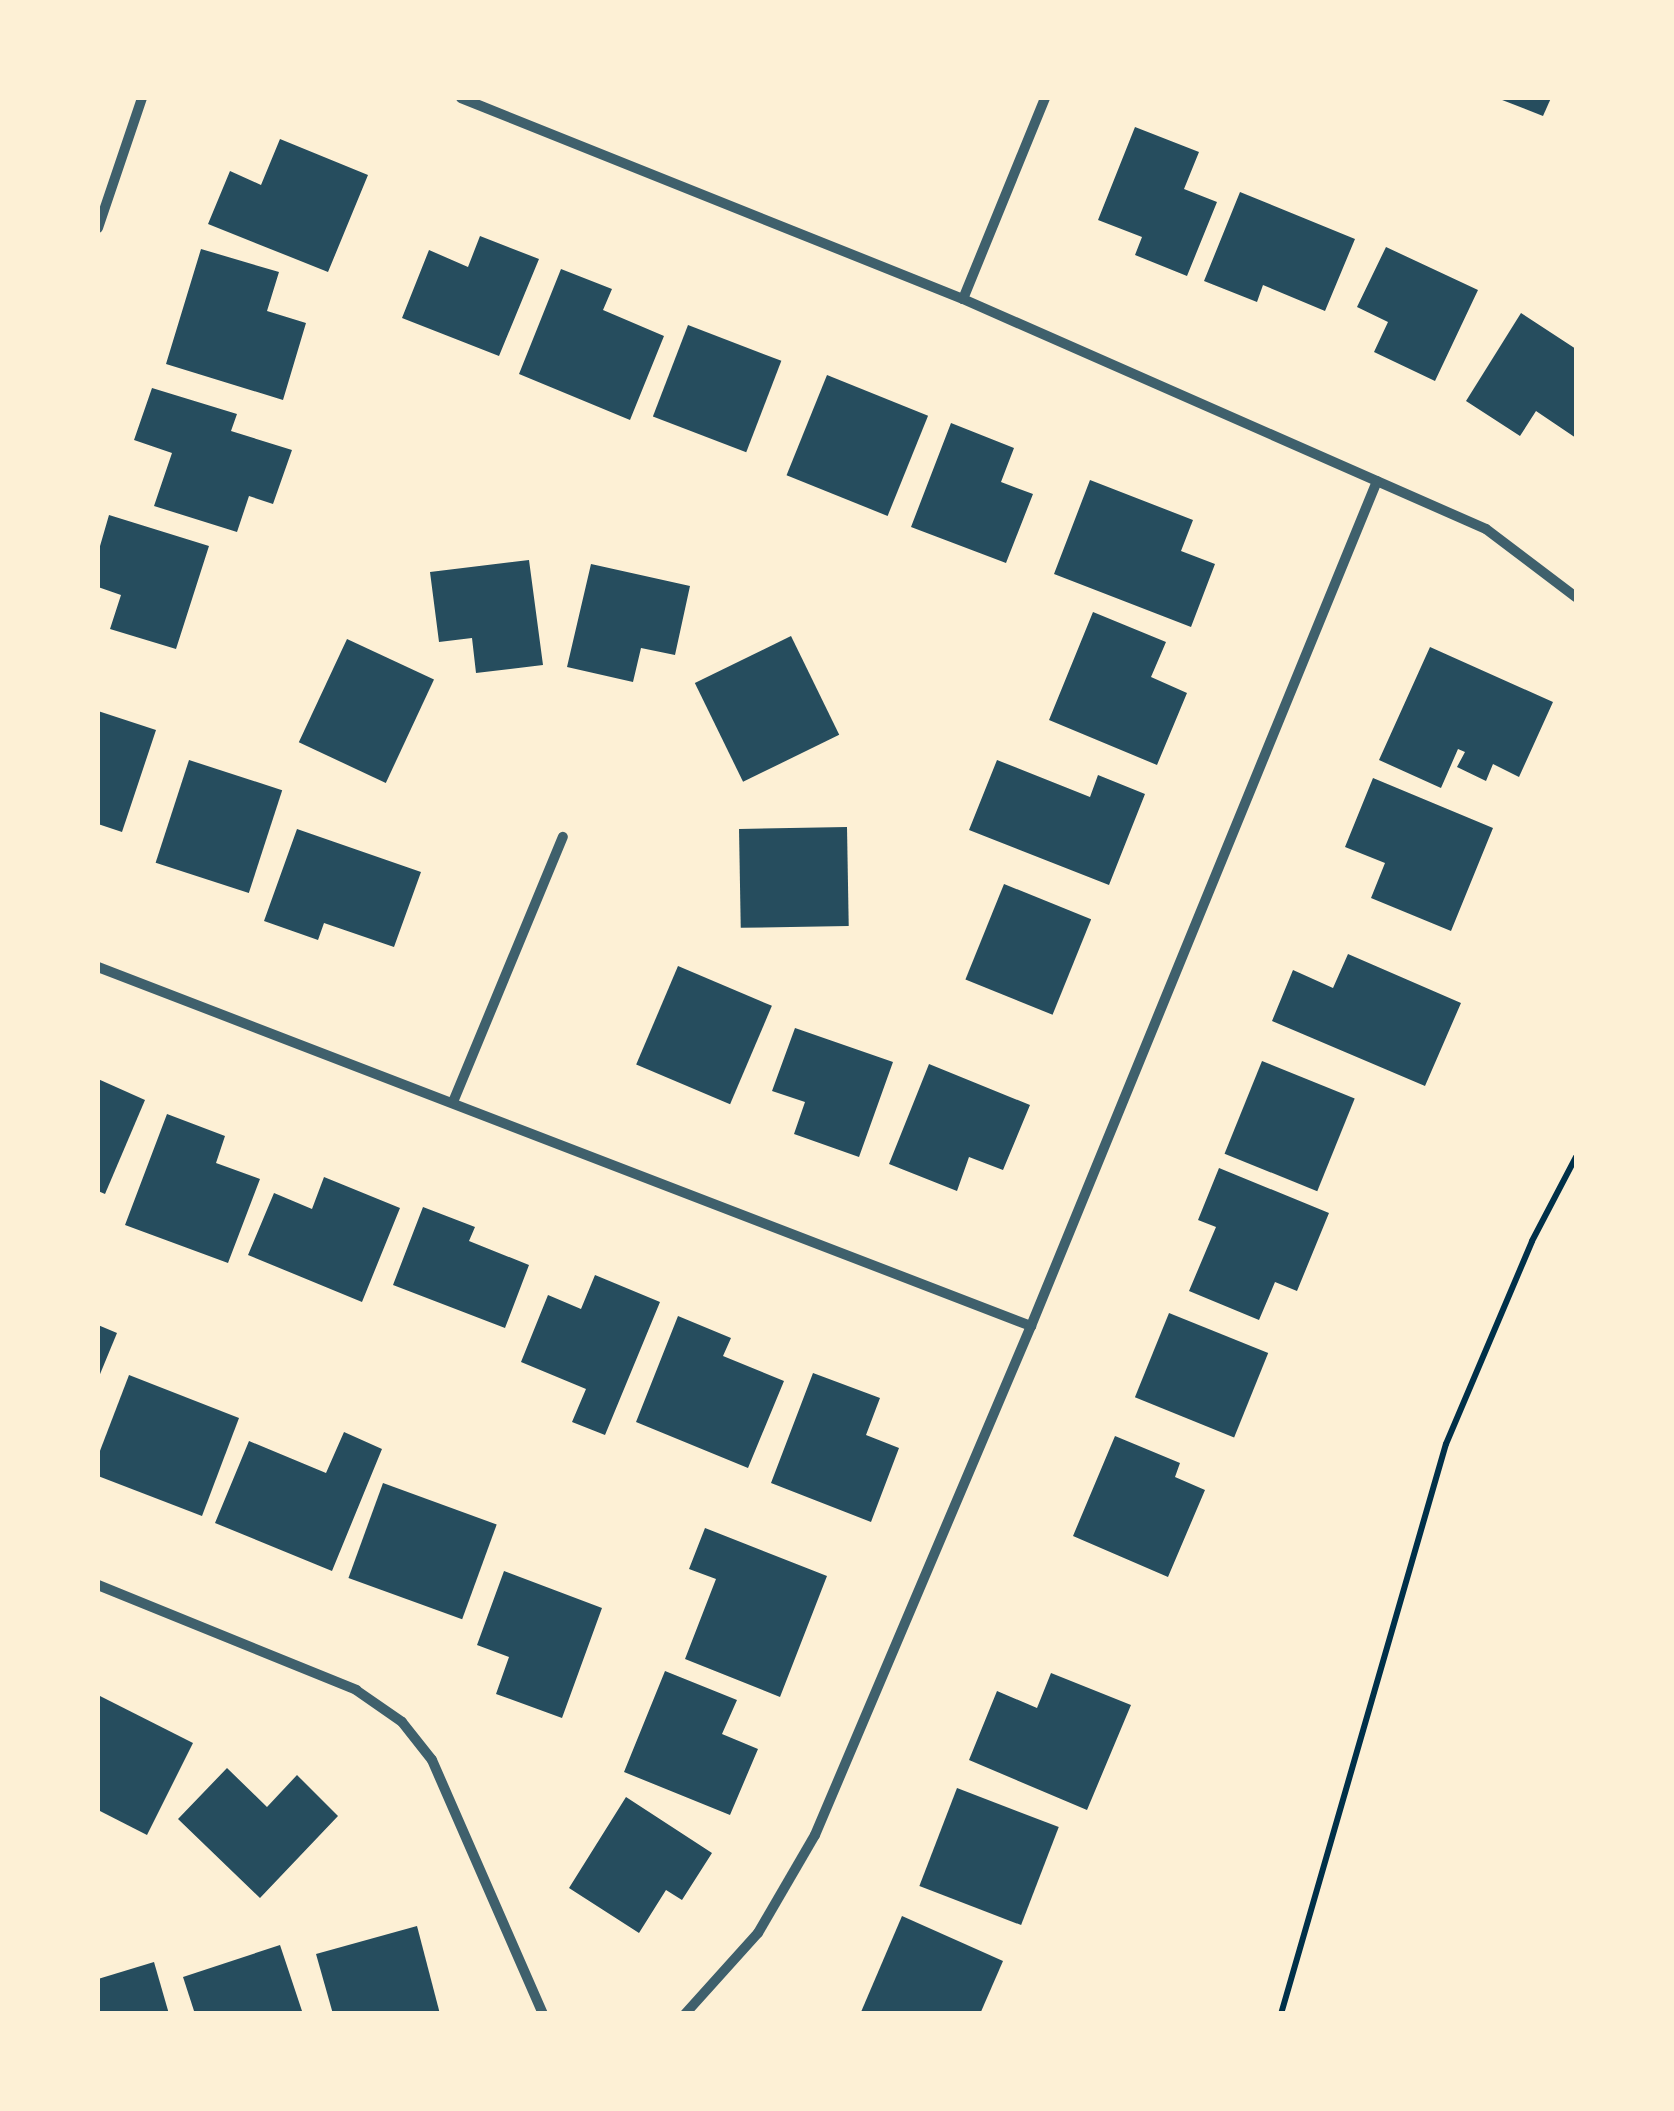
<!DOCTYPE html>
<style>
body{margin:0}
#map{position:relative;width:1674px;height:2111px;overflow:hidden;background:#fdf0d5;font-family:"Varela Round",sans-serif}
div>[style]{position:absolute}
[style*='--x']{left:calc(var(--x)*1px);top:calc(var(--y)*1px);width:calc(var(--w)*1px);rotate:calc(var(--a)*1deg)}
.building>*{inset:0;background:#264d5e;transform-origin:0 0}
.path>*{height:6px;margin:-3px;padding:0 3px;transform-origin:3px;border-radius:3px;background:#003049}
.minor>*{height:10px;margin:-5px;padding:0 5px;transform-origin:5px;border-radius:5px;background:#3f606c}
span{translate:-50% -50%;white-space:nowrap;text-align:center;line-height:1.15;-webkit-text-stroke:8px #fdf0d5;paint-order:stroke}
.frame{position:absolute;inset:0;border:100px solid #fdf0d5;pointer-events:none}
</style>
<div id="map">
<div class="building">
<div style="clip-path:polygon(1497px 98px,1551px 98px,1543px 116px)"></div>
<div style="clip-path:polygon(1135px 127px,1199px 152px,1184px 189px,1217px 202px,1187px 276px,1135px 255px,1142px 237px,1098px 220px)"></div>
<div style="clip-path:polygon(280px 139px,368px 175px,328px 272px,208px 224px,230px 171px,261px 185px)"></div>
<div style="clip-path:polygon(1240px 192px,1355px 239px,1325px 311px,1263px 285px,1257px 302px,1204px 281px)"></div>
<div style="clip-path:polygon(480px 236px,539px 259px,499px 356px,402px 318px,429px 250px,468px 267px)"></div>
<div style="clip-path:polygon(1386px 247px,1478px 290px,1435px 381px,1374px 352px,1388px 322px,1357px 307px)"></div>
<div style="clip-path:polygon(201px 249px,279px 272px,267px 311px,306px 323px,283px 400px,166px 364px)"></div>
<div style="clip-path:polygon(561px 269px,612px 289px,603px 310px,664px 336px,630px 420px,519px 374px)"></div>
<div style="clip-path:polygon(1521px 313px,1576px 349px,1576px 438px,1536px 411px,1520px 436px,1466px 401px)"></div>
<div style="left:688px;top:325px;width:100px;height:98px;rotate:21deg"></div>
<div style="left:827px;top:375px;width:109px;height:108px;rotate:22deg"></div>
<div style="clip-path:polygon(152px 388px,237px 414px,231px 431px,292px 450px,273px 504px,249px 496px,237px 532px,154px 506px,172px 453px,134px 440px)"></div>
<div style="clip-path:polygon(951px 423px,1014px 448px,1001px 482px,1033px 494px,1006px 563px,911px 527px)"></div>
<div style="clip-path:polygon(1090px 480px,1193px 520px,1181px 551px,1215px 564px,1191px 627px,1054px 574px)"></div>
<div style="clip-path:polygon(109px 515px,209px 546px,176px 649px,110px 629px,121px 595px,98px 587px,98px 553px)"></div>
<div style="clip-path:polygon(529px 560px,543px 665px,476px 673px,472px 638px,439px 642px,430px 572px)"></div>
<div style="clip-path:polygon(591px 564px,690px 586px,675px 655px,641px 648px,633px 682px,567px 667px)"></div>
<div style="clip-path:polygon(1093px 612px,1166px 642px,1151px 677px,1187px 693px,1157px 765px,1049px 720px)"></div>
<div style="left:791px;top:636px;width:110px;height:107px;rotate:64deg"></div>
<div style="left:347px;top:639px;width:96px;height:114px;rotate:25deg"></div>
<div style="clip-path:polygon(1430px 647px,1553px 702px,1519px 777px,1493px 764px,1486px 781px,1457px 767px,1465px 752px,1458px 749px,1441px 788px,1379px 760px)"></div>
<div style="clip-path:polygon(98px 711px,156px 730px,122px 832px,98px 824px)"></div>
<div style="left:189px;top:760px;width:98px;height:108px;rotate:18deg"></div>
<div style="clip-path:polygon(997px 760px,1090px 797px,1098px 775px,1145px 794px,1109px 885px,969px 830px)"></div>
<div style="clip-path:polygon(1373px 778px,1493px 828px,1451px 931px,1371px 898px,1385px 863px,1345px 847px)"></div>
<div style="left:847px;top:827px;width:99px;height:108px;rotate:89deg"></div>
<div style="clip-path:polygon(297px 829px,421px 872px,394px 947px,324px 923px,318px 940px,264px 921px)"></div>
<div style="left:1004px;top:884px;width:94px;height:103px;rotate:22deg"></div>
<div style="clip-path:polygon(1348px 954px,1461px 1003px,1425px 1086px,1272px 1021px,1293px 970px,1333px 988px)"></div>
<div style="left:678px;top:966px;width:102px;height:107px;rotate:23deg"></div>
<div style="clip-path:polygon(795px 1028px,893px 1062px,859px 1157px,794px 1134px,805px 1102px,772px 1091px)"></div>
<div style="left:1262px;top:1061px;width:100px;height:100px;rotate:22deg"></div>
<div style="clip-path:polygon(929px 1064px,1030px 1105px,1003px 1170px,969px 1157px,957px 1191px,889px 1164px)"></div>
<div style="clip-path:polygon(98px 1079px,145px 1100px,105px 1194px,98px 1191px)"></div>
<div style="clip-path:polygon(167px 1114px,225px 1136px,216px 1163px,260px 1179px,228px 1263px,125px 1225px)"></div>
<div style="clip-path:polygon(1219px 1168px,1329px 1213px,1297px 1291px,1275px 1282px,1259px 1320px,1189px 1291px,1216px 1227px,1198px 1220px)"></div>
<div style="clip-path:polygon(324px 1177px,400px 1208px,362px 1302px,248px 1255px,274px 1193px,312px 1209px)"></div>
<div style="clip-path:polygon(423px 1207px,475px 1227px,469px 1241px,529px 1265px,505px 1328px,393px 1285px)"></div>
<div style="clip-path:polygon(595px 1275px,660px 1302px,605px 1435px,572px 1422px,586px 1389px,521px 1362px,548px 1295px,581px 1309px)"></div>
<div style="left:1169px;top:1313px;width:107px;height:91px;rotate:22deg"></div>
<div style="clip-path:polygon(678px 1316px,731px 1338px,723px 1356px,784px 1381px,748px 1468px,636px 1422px)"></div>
<div style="clip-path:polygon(98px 1325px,117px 1333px,98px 1379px)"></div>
<div style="clip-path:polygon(813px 1373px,880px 1398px,866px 1435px,899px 1448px,871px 1522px,771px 1483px)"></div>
<div style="clip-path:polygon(129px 1375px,239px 1418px,202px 1516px,98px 1476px,98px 1456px)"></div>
<div style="clip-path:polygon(344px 1432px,382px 1449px,332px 1571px,215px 1523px,249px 1441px,326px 1473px)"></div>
<div style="clip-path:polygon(1115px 1436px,1180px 1463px,1175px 1477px,1205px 1490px,1168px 1577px,1073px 1536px)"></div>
<div style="left:383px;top:1483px;width:121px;height:101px;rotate:20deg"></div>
<div style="clip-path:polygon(705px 1528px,827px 1576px,780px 1697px,685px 1659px,716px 1579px,689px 1569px)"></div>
<div style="clip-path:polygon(504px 1571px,602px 1608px,562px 1718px,496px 1694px,509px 1657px,477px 1645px)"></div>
<div style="clip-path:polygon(665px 1671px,737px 1700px,722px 1734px,758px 1749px,730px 1815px,624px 1772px)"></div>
<div style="clip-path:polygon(1051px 1673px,1131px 1705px,1087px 1810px,969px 1760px,997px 1691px,1037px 1708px)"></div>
<div style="clip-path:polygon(98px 1695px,193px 1743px,147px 1835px,98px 1810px)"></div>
<div style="clip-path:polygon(227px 1768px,267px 1807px,297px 1775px,338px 1816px,260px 1898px,178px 1819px)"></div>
<div style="left:957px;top:1788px;width:109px;height:105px;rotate:21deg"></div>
<div style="clip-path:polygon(626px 1797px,712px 1853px,682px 1900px,666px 1890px,639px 1933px,569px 1888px)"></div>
<div style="clip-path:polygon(902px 1916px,1003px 1961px,980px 2014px,861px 2012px)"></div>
<div style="clip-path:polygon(417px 1926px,440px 2014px,333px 2014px,316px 1954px)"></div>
<div style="clip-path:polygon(280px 1945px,303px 2014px,195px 2014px,183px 1977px)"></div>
<div style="clip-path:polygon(154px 1962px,169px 2014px,98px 2014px,98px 1979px)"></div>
</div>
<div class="path">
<div style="--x:1281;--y:2014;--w:593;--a:-73.86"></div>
<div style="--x:1446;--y:1444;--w:220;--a:-67"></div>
<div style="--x:1532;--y:1241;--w:95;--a:-62.4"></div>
</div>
<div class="minor">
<div style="--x:461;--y:98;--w:541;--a:21.82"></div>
<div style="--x:963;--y:299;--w:571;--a:23.74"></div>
<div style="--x:1486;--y:529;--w:113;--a:37.1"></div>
<div style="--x:98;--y:228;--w:137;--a:-71.3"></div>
<div style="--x:963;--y:299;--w:217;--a:-67.8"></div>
<div style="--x:98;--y:967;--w:1000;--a:21.05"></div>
<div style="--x:453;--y:1102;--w:287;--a:-67.5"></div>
<div style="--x:98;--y:1585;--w:279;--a:22.1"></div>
<div style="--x:356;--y:1690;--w:56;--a:34.8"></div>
<div style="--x:402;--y:1722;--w:48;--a:51.7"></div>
<div style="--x:432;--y:1760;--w:277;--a:66.4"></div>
<div style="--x:685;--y:2014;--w:109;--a:-48"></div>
<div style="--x:758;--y:1933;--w:113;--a:-59.8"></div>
<div style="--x:815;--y:1835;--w:553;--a:-67.01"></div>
<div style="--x:1031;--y:1326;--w:913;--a:-67.73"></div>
</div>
<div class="frame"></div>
</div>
